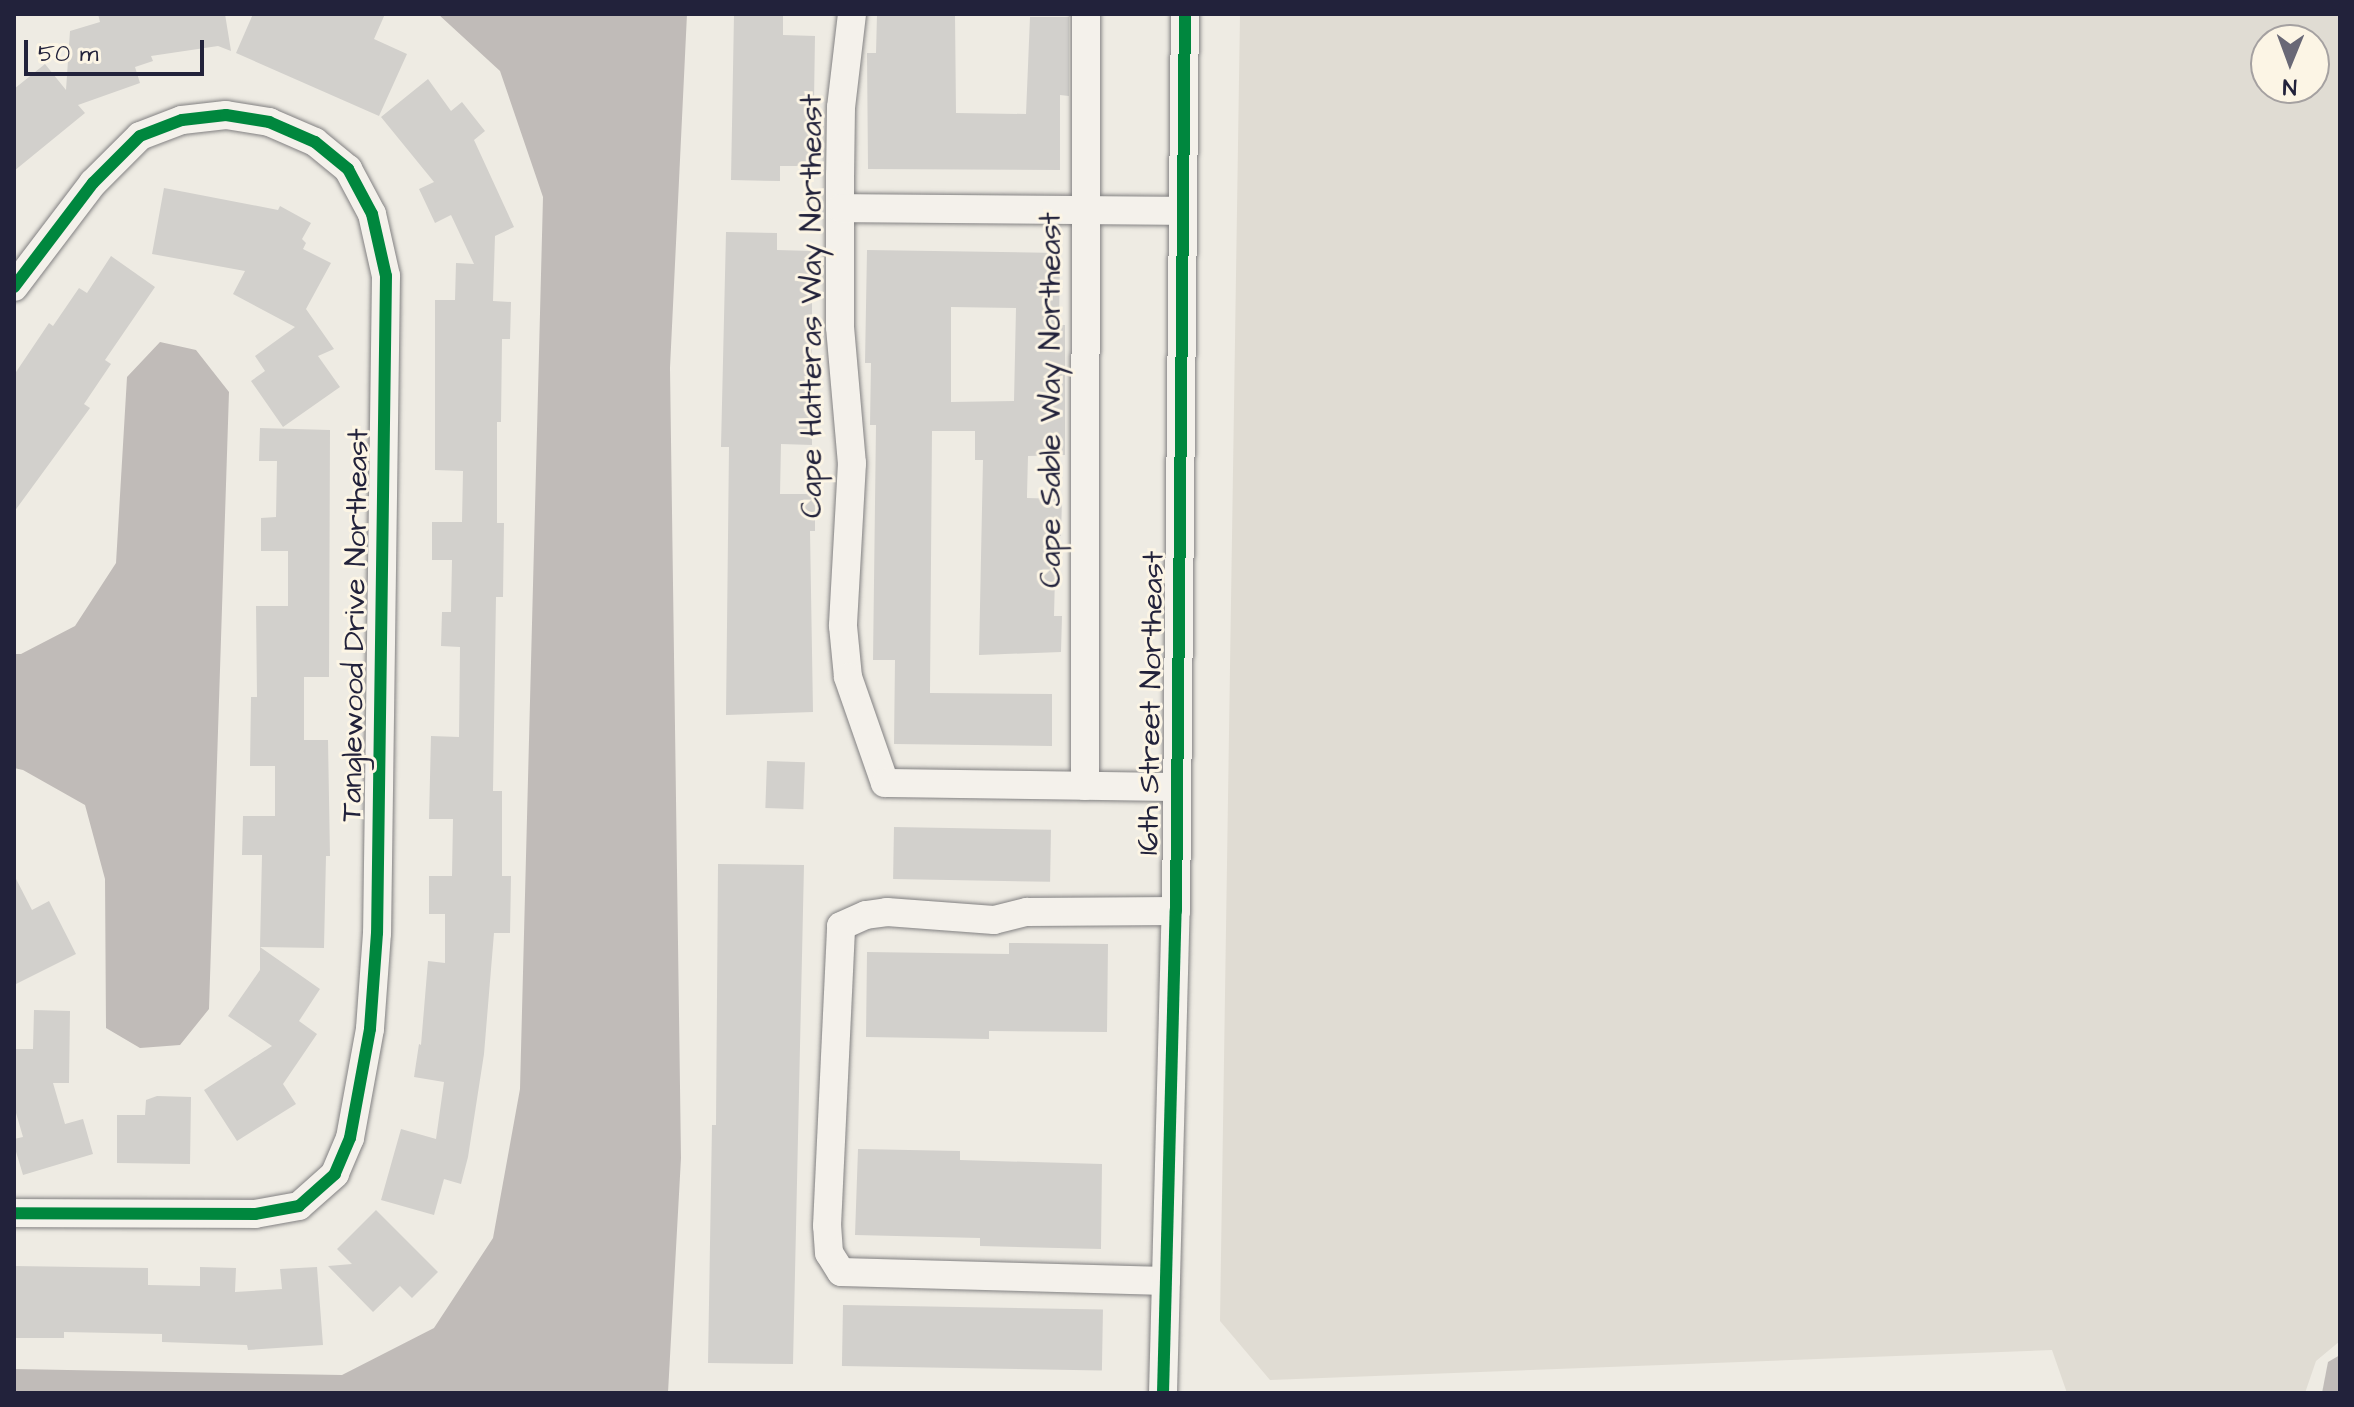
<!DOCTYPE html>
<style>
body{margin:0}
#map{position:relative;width:2354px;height:1407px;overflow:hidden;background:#eeebe3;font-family:"Architects Daughter",sans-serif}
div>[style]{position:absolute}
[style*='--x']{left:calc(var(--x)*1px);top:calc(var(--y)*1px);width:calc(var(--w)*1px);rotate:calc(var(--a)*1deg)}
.green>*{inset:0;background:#e0dcd3}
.water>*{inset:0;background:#c0bbb8}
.building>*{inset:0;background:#d2d0cc;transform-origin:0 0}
.roads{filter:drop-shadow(0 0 2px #828182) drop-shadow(0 0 2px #828182)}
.street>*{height:28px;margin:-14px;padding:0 14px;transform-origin:14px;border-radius:14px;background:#f4f1eb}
.cycleway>*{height:12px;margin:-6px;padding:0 6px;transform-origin:6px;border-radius:6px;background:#00873e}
span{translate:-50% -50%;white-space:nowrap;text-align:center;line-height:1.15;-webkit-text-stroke:6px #fcf5e5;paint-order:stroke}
.street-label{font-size:30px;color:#22223b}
.frame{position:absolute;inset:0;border:16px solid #22223b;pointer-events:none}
.north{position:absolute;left:2250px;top:24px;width:80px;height:80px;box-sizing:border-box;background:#fcf5e5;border:2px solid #a5a1a1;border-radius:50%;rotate:181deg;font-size:22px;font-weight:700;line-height:32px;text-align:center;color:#22223b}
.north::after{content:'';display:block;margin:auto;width:28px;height:36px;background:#696876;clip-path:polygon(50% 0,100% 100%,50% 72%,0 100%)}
.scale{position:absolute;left:24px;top:40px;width:180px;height:36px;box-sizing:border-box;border:4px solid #22223b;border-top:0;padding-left:10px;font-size:24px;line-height:28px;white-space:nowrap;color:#22223b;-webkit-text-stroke:6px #fcf5e5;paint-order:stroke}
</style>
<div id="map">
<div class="green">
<div style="clip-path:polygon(evenodd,1240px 14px,2340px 14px,2340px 1341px,2316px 1361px,2305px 1393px,2067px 1393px,2052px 1350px,1270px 1380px,1220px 1321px,1240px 14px,2266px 40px,2314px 40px,2314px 88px,2266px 88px,2266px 40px)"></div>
</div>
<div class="water">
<div style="clip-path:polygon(438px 14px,687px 14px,670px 368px,681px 1158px,668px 1393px,14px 1393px,14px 1369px,342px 1375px,434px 1328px,493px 1238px,520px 1089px,543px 197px,500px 71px)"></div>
<div style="clip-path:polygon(160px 342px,196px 350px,229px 392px,209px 1009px,180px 1045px,140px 1048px,106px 1028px,105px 879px,85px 805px,23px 770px,14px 768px,14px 654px,21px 654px,75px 626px,116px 563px,127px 377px)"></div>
<div style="clip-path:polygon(2340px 1355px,2340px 1393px,2322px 1393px,2328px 1362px)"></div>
</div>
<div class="building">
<div style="clip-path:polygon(98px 14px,225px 14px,231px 51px,218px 46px,151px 56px,153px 61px,135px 67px,140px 83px,78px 105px,85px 113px,14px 171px,14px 89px,45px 64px,66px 90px,70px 31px,100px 22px)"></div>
<div style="clip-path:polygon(253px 14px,385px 14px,374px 39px,407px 54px,379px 116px,236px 53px)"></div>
<div style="clip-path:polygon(734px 14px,783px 14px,783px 35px,815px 36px,813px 166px,780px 166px,780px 181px,731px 180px)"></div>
<div style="clip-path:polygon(877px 14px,955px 14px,956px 113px,1026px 114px,1030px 17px,1069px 17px,1069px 96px,1060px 95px,1060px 170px,868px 169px,867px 53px,876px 53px)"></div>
<div style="clip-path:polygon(428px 79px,451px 111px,462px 102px,485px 131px,474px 140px,514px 227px,495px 236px,493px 301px,511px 302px,510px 339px,502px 339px,501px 422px,497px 422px,497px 523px,504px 523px,503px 597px,496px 597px,493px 791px,502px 791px,502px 876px,511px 876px,510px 933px,494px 933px,484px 1054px,468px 1157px,461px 1184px,444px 1179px,434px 1215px,381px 1200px,401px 1129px,436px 1139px,444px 1082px,414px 1077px,419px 1044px,421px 1045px,428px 961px,445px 963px,445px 914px,429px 914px,429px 876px,452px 876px,453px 819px,429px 819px,431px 736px,459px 737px,460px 647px,441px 646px,442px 612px,451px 612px,452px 560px,432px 560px,432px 522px,462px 522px,463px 471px,435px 470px,435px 300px,455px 300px,456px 263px,474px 264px,451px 215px,435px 223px,419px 189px,434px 182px,381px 117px)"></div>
<div style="clip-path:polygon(164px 188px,278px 210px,280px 206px,311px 223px,302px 239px,306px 243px,303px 249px,331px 263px,306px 309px,334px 349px,318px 356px,340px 387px,283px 427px,251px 381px,265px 371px,255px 356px,295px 327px,233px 294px,245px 271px,152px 254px)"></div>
<div style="clip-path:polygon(726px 232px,777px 233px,777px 250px,812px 251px,812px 445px,781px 444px,780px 494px,815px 494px,815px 531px,810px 531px,813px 712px,726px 715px,729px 447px,721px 447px)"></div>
<div style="clip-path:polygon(evenodd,867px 250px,1060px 253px,1059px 325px,1065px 325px,1065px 455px,1028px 456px,1027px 495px,1027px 498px,1062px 499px,1061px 536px,1056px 536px,1054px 616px,1062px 616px,1061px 652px,979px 655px,983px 460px,975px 460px,975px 431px,932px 431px,930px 693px,1052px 694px,1052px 746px,894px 744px,895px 660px,873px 660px,876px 425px,870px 425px,871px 363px,865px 363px,867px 250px,951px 307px,1016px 308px,1014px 401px,951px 402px,951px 307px)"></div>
<div style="clip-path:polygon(111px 256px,155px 287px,105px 360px,111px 364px,84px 404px,90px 408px,14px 512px,14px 375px,49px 323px,53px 326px,79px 288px,87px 293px)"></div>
<div style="clip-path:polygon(260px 428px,330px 430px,329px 677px,304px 677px,304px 740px,328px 740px,330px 856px,326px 856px,324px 948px,260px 947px,262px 855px,242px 855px,243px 816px,275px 816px,275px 766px,250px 766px,251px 697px,257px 697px,256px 606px,288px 606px,288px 551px,261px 551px,261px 518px,276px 517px,277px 461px,259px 461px)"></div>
<div style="left:767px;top:761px;width:38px;height:47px;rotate:2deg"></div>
<div style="left:894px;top:827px;width:157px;height:52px;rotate:1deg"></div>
<div style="clip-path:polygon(718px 864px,804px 865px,793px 1364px,708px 1363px,712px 1125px,716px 1125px)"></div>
<div style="clip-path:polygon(14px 875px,32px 910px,49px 901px,76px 954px,14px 985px)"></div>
<div style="clip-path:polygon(1009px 943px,1108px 944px,1107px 1032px,989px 1031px,989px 1039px,866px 1037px,867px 952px,1009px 954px)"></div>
<div style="clip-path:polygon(260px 947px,320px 989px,299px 1021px,317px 1034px,283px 1084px,296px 1104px,237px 1141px,204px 1090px,272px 1046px,228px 1016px,260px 970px)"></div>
<div style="clip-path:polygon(34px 1010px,70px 1011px,69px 1083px,53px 1083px,65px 1124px,83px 1119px,93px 1154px,23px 1175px,14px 1145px,14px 1139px,23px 1137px,14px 1106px,14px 1049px,33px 1049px)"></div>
<div style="clip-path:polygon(157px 1096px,191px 1097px,190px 1164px,117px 1163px,117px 1115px,145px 1115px,146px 1100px)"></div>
<div style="clip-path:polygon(858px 1149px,960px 1151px,960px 1160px,1102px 1164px,1101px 1249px,980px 1246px,980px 1238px,855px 1235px)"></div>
<div style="clip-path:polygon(376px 1210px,438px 1272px,412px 1298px,400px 1286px,373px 1312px,328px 1266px,352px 1264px,337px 1249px)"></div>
<div style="clip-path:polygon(14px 1266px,148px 1268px,148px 1285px,200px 1286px,200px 1267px,236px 1268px,235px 1292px,282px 1289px,280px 1269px,317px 1267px,323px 1345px,248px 1350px,247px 1345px,162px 1342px,162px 1334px,64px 1332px,64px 1338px,14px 1338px)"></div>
<div style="left:843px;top:1305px;width:260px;height:61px;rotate:1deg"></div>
</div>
<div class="roads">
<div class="street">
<div style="--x:852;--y:14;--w:94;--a:96.7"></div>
<div style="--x:841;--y:107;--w:68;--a:90.8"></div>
<div style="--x:840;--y:175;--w:152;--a:90"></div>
<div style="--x:840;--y:327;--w:137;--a:85"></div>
<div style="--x:852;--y:463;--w:163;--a:93.2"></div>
<div style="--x:843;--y:626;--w:51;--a:84.4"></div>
<div style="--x:848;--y:677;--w:112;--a:70.8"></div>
<div style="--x:885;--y:783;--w:291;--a:0.8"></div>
<div style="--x:841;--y:208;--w:342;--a:0.5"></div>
<div style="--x:14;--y:287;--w:131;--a:-52.8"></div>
<div style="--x:93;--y:183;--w:66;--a:-45"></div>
<div style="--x:140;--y:136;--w:45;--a:-20.9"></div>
<div style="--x:182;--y:120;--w:44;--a:-6.5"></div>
<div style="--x:226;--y:115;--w:44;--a:9.2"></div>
<div style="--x:269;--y:122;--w:50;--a:23.5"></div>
<div style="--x:315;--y:142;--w:43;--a:39.3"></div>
<div style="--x:348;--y:169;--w:51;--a:61.9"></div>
<div style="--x:372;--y:214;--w:64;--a:77.3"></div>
<div style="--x:386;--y:276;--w:657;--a:90.78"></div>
<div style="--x:377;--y:933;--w:96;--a:94.2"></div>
<div style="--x:370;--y:1029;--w:111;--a:100.4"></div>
<div style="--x:350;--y:1138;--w:39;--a:113"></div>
<div style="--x:335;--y:1174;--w:48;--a:138.4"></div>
<div style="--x:299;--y:1206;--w:45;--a:169.7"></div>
<div style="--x:255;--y:1214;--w:241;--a:-179.8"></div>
<div style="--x:1085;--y:786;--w:772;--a:-89.93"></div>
<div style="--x:1166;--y:1281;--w:325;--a:-178.4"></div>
<div style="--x:841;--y:1272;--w:22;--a:-122"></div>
<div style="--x:829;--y:1253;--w:27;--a:-94"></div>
<div style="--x:827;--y:1226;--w:300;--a:-87.3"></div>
<div style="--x:841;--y:926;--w:27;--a:-24"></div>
<div style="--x:866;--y:915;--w:21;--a:-8"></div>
<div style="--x:887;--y:912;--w:107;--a:4.3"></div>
<div style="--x:994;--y:920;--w:34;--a:-14"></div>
<div style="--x:1027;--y:912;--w:149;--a:-0.4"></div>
<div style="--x:1163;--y:1393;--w:482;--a:-88.5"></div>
<div style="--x:1176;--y:911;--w:897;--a:-89.43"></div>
</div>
</div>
<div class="cycleway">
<div style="--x:14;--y:287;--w:131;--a:-52.8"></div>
<div style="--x:93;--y:183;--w:66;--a:-45"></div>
<div style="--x:140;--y:136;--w:45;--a:-20.9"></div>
<div style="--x:182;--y:120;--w:44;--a:-6.5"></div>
<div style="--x:226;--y:115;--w:44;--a:9.2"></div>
<div style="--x:269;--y:122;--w:50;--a:23.5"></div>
<div style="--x:315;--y:142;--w:43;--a:39.3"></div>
<div style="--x:348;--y:169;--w:51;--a:61.9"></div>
<div style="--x:372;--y:214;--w:64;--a:77.3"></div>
<div style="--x:386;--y:276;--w:657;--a:90.78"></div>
<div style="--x:377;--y:933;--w:96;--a:94.2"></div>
<div style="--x:370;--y:1029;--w:111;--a:100.4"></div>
<div style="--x:350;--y:1138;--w:39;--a:113"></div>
<div style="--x:335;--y:1174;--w:48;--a:138.4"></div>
<div style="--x:299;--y:1206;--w:45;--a:169.7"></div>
<div style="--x:255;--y:1214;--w:241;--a:-179.8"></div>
<div style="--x:1163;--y:1393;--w:482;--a:-88.5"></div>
<div style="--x:1176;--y:911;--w:897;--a:-89.43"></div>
</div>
<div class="street-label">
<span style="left:812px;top:306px;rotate:-90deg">Cape Hatteras Way Northeast</span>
<span style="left:1051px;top:400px;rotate:-90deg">Cape Sable Way Northeast</span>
<span style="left:355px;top:625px;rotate:-89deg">Tanglewood Drive Northeast</span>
<span style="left:1151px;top:703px;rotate:-89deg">16th Street Northeast</span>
</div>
<div class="frame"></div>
<div class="north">N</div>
<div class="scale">50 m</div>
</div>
